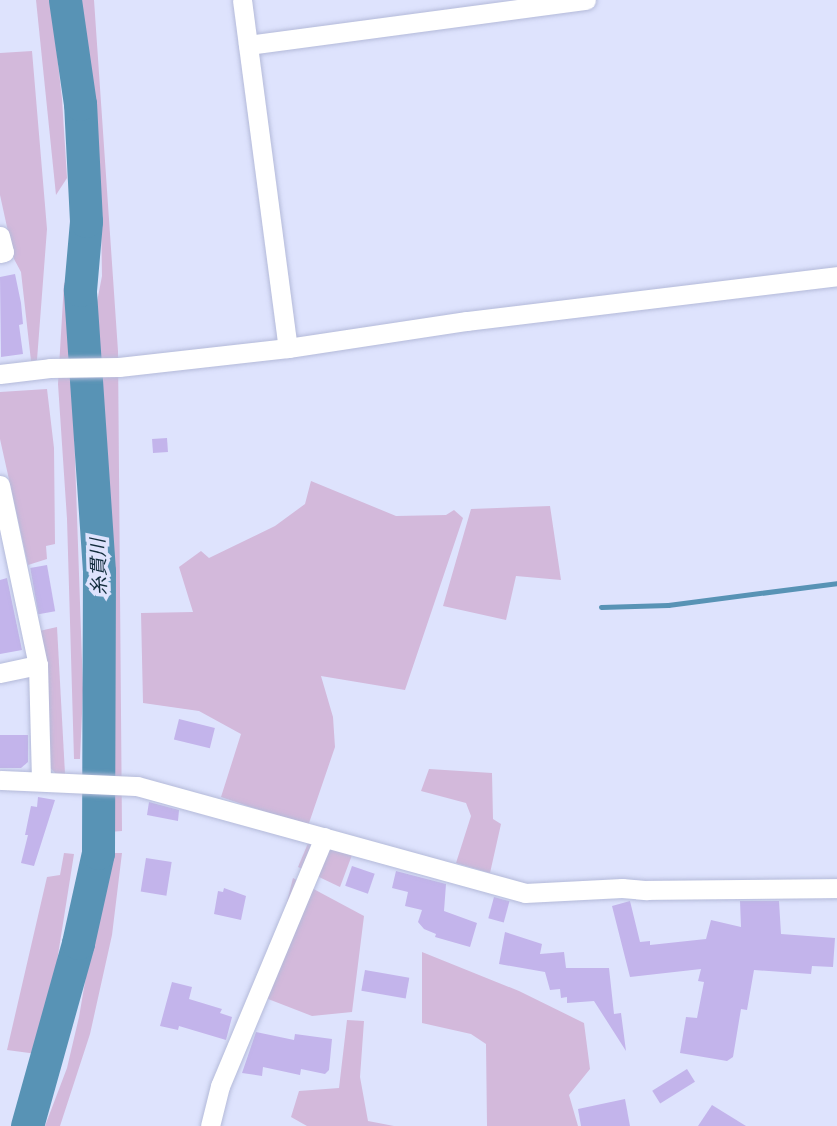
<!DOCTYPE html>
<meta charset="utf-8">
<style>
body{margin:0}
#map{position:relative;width:837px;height:1126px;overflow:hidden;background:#dee3fd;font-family:Georgia,"Noto Sans JP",serif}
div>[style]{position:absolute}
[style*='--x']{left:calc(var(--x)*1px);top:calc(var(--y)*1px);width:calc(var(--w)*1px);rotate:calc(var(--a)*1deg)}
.green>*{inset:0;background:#d3b9db}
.stream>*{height:5px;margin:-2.5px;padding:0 2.5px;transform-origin:2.5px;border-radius:2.5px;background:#5893b5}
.river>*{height:33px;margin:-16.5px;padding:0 16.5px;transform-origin:16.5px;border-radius:16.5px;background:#5893b5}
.building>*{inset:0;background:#c3b4eb;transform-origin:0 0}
.roads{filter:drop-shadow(0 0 2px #b4bad9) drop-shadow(0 0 2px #b4bad9)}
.minor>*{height:19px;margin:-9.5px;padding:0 9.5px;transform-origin:9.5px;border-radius:9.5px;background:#fff}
span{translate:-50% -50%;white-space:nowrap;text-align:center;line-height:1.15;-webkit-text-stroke:7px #dee3fd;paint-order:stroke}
.water-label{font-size:19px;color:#122d3d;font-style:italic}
</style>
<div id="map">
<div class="green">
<div style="clip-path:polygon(36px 0,51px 0,62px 99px,67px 178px,56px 195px)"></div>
<div style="clip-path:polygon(80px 0,94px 0,118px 351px,122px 831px,109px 832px,111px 613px,100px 466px,96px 307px,102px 276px,101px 214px)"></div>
<div style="clip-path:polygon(32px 51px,47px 229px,37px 360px,31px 361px,21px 272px,14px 259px,0 195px,0 53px)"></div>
<div style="clip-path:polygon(75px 276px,71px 342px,83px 690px,80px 759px,74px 759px,67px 519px,58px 384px,64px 283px)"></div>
<div style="clip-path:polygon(47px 389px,54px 448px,55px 544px,46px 546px,47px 559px,28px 565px,0 439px,0 392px)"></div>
<div style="clip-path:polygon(311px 481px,396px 516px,446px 515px,454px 510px,463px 518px,405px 690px,321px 676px,333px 717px,335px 747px,308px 826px,221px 797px,241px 734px,199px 711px,143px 703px,141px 613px,193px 612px,179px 567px,201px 551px,209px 558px,275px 526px,305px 504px)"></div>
<div style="clip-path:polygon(550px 506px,561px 580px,516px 576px,506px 620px,443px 606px,471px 509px)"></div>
<div style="clip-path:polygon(57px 627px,65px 774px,56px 774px,47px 764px,26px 634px)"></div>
<div style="clip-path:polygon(429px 769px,492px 773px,493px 819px,501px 824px,490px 873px,456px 863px,471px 816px,466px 803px,421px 791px)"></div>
<div style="clip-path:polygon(309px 841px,352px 855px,340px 887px,298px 867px)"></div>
<div style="clip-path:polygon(64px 853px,74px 854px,51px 999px,37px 1054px,7px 1050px,47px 877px,60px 875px)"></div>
<div style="clip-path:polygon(104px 853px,122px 853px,112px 935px,90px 1034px,60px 1126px,45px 1126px,67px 1068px,79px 1017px,97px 912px)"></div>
<div style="clip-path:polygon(293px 878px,364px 916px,352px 1012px,312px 1016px,263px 997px)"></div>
<div style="clip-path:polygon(422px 952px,519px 991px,584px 1023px,590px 1069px,569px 1095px,578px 1126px,487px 1126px,486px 1044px,471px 1034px,422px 1023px)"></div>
<div style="clip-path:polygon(347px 1020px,364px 1021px,360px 1077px,368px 1121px,394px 1126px,307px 1126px,291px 1117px,299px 1091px,339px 1088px)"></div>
</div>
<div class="stream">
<div style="--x:601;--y:607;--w:67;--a:-1.7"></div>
<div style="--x:668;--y:605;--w:170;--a:-7.4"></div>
</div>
<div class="river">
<div style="--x:27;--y:1126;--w:190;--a:-74.4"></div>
<div style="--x:78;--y:943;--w:92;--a:-77.5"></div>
<div style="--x:98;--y:853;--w:282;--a:-89.8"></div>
<div style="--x:99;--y:571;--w:282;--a:-93.9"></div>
<div style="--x:80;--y:290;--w:69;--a:-85"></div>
<div style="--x:86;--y:221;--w:117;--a:-92.9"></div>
<div style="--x:80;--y:104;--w:105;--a:-98.2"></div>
</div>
<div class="building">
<div style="clip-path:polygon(15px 274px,21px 303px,23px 324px,19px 325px,23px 354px,1px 357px,0 277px)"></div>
<div style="left:167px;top:438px;width:14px;height:15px;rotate:86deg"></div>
<div style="left:47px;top:565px;width:47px;height:17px;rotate:80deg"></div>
<div style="clip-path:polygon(7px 578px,22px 650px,0 654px,0 580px)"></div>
<div style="left:179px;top:719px;width:37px;height:21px;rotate:14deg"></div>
<div style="clip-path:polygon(0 735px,28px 735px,28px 762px,21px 768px,0 768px)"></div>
<div style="clip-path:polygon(38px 797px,55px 800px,34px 866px,21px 863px,28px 835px,25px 835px,31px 806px,37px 807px)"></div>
<div style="clip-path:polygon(149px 802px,179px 810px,178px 821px,147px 815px)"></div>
<div style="left:146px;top:858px;width:26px;height:34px;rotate:9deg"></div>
<div style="left:352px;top:866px;width:24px;height:21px;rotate:19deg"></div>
<div style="clip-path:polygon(396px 871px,446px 884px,444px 911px,477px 923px,470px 947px,435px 937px,436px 934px,424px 929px,418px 922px,422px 910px,405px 906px,408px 892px,392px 888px)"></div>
<div style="clip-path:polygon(224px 888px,246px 896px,241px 920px,214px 914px,218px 891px,223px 892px)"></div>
<div style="left:494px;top:897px;width:16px;height:22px;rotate:15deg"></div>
<div style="clip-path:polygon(630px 901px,640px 942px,650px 941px,650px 945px,706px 939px,711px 920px,741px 927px,740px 901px,779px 901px,781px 934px,835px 938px,833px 967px,812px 966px,811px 974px,754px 970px,747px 1010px,741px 1009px,733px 1057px,727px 1061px,680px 1053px,686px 1017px,697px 1018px,704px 982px,698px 981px,701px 969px,630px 977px,612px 906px)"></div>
<div style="clip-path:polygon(505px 932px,542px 944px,540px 954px,564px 952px,566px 968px,609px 968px,614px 1014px,621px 1013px,626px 1051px,594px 1001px,567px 1003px,567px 997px,561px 998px,560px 989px,550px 990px,545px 972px,499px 964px)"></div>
<div style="left:365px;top:970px;width:45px;height:21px;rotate:10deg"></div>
<div style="clip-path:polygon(172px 982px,192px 987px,189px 999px,222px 1009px,220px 1013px,232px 1017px,226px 1040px,179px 1026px,178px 1030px,160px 1026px)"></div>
<div style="clip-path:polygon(256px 1032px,294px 1040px,295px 1034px,332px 1039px,329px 1070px,325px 1074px,301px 1069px,300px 1075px,263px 1067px,262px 1076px,242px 1073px)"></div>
<div style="left:687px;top:1069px;width:15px;height:41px;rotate:58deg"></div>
<div style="clip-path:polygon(625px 1099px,630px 1126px,581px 1126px,578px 1109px)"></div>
<div style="clip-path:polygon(712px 1105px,746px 1126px,698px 1126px)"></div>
</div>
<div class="roads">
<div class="minor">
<div style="--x:242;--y:0;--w:351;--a:82.5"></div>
<div style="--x:248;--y:45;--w:341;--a:-7.6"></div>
<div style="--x:0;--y:236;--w:16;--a:76"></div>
<div style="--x:4;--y:252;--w:4;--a:166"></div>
<div style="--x:0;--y:374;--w:50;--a:-6.8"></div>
<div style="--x:50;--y:368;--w:69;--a:-0.8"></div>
<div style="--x:119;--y:367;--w:170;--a:-6.4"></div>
<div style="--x:288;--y:348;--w:181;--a:-8.6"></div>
<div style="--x:467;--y:321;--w:373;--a:-6.9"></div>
<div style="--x:0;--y:485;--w:184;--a:78.1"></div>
<div style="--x:38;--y:665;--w:116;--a:88.5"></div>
<div style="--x:0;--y:673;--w:39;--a:-12"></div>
<div style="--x:0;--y:780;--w:137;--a:2.5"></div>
<div style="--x:137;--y:786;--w:402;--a:15.4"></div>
<div style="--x:525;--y:893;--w:97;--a:-3"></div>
<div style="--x:622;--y:888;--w:25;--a:5"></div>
<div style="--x:647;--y:890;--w:190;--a:-0.6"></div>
<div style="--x:210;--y:1126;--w:41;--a:-76"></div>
<div style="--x:220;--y:1086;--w:270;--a:-67.3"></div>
</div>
</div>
<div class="water-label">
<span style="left:97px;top:567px;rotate:-92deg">糸貫川</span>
</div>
</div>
